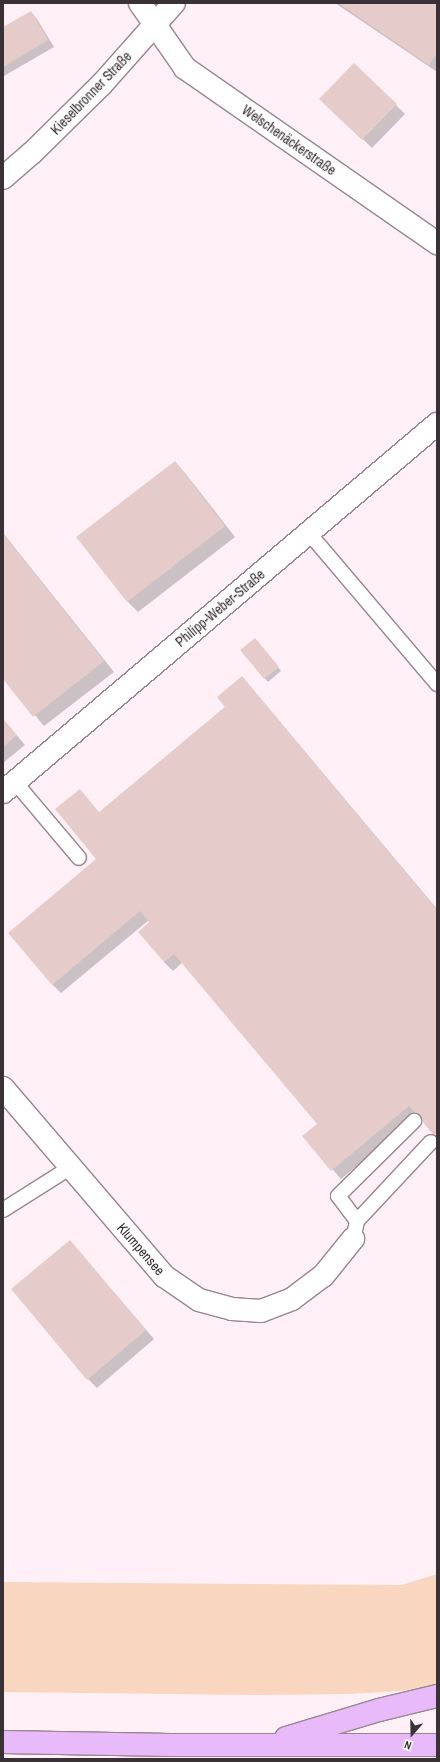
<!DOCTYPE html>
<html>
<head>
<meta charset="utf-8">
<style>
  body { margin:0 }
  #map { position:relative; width:440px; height:1762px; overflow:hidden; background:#fef0f6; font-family:"Archivo Narrow",sans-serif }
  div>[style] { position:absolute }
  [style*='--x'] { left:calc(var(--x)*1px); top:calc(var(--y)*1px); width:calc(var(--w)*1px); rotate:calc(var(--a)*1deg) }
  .green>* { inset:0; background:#f9d6bf }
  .shadow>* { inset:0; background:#0003 }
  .building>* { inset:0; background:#e5cccb }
  .roads { filter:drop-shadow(1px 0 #9a858f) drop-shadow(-1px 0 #9a858f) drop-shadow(0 1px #9a858f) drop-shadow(0 -1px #9a858f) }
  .service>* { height:14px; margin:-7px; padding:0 7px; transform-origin:7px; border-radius:7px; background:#fff }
  .minor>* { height:22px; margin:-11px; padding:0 11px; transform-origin:11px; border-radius:11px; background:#fff }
  .tertiary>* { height:22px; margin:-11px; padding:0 11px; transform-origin:11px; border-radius:11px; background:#fff }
  .motorway>* { height:22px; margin:-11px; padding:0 11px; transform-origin:11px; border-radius:11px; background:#e8bafa }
  span { translate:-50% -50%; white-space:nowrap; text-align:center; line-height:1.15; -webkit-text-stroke:3px #fff; paint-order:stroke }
  .street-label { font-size:14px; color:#393135 }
  .frame { position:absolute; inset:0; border:4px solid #393135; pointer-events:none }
  .north { position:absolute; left:392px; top:1714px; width:40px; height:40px; -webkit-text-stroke:3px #fff; paint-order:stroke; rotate:200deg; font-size:11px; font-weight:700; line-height:16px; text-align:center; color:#393135 }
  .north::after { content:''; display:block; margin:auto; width:14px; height:18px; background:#393135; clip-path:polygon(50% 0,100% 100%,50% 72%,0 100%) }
</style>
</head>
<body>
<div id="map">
  <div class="green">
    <i style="clip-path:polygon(437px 1574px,437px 1685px,434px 1686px,400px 1691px,351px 1694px,252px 1695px,3px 1692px,3px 1582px,402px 1585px)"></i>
  </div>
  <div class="shadow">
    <i style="clip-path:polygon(335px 3px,437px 3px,437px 72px)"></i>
    <i style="clip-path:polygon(31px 12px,37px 19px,54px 47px,4px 76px,3px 28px)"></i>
    <i style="clip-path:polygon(354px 64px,405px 114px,372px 148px,321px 98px)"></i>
    <i style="clip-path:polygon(175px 462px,185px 473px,235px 537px,138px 612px,127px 601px)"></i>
    <i style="clip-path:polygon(3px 533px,114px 672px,44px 726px,3px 677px)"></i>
    <i style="clip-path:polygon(258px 642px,281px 671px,268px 682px,242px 650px)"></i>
    <i style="clip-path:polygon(250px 686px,437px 909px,437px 1137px,418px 1115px,341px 1179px,304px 1136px,318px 1124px,183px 962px,173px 971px,164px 962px,149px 920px,61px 993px,52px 984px,98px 859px,99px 813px)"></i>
    <i style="clip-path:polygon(3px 719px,25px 745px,3px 763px)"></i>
    <i style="clip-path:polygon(70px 1241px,154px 1339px,97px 1388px,88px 1379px)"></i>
  </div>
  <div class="building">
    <i style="clip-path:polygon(338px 3px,437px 3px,437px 53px,429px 65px)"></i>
    <i style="clip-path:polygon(31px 11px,48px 40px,3px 67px,3px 27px)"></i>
    <i style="clip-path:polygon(354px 63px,397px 104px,362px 140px,319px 99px)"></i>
    <i style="clip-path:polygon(175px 461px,225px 526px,127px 602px,76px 537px)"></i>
    <i style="clip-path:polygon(3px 534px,104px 661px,33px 717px,3px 679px)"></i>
    <i style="clip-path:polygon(255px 638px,279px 667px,264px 679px,240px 650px)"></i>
    <i style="clip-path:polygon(242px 676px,437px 910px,437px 1139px,409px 1106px,331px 1171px,302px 1136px,317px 1124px,174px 954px,164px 962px,138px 932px,149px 922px,140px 911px,52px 985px,8px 933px,96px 859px,55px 809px,80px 789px,99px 812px,225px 707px,217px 697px)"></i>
    <i style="clip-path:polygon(3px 719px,17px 735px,3px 747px)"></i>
    <i style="clip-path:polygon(70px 1240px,146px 1330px,87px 1380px,11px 1289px)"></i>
  </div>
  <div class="roads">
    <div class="service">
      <i style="--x:309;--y:533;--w:198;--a:49.7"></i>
      <i style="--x:15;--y:782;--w:99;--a:49.9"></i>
      <i style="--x:3;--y:1210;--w:80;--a:-32.3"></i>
      <i style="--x:357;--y:1221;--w:108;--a:-46.9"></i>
      <i style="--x:353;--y:1239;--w:18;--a:-77"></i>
      <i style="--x:357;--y:1221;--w:31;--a:-127"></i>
      <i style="--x:338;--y:1196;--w:107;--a:-44.6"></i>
    </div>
    <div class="minor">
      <i style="--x:140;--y:3;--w:79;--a:55.3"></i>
      <i style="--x:185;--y:68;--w:307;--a:34.8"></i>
      <i style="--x:3;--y:792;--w:569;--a:-40.3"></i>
      <i style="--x:3;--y:1088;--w:248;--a:49.4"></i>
      <i style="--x:164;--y:1276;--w:42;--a:34.4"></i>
      <i style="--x:199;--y:1300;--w:34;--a:15"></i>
      <i style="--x:232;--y:1309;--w:29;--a:4"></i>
      <i style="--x:261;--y:1311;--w:33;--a:-21"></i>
      <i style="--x:292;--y:1299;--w:39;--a:-37"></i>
      <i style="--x:323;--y:1276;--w:48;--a:-51"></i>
    </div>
    <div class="tertiary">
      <i style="--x:3;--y:178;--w:38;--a:-41"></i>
      <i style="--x:32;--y:153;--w:98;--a:-44.6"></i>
      <i style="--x:102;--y:84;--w:108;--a:-48.4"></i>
    </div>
    <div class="motorway">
      <i style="--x:286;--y:1738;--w:97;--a:-16.8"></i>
      <i style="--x:379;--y:1710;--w:60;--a:-13.6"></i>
      <i style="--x:3;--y:1742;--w:168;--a:1"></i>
      <i style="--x:171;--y:1745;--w:266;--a:0"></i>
    </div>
  </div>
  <div class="street-label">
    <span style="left:91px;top:93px;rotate:-46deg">Kieselbronner Straße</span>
    <span style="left:289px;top:140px;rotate:35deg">Welschenäckerstraße</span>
    <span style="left:220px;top:608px;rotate:-40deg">Philipp-Weber-Straße</span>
    <span style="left:141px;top:1249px;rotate:49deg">Klumpensee</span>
  </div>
  <div class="frame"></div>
  <div class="north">N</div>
</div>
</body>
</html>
